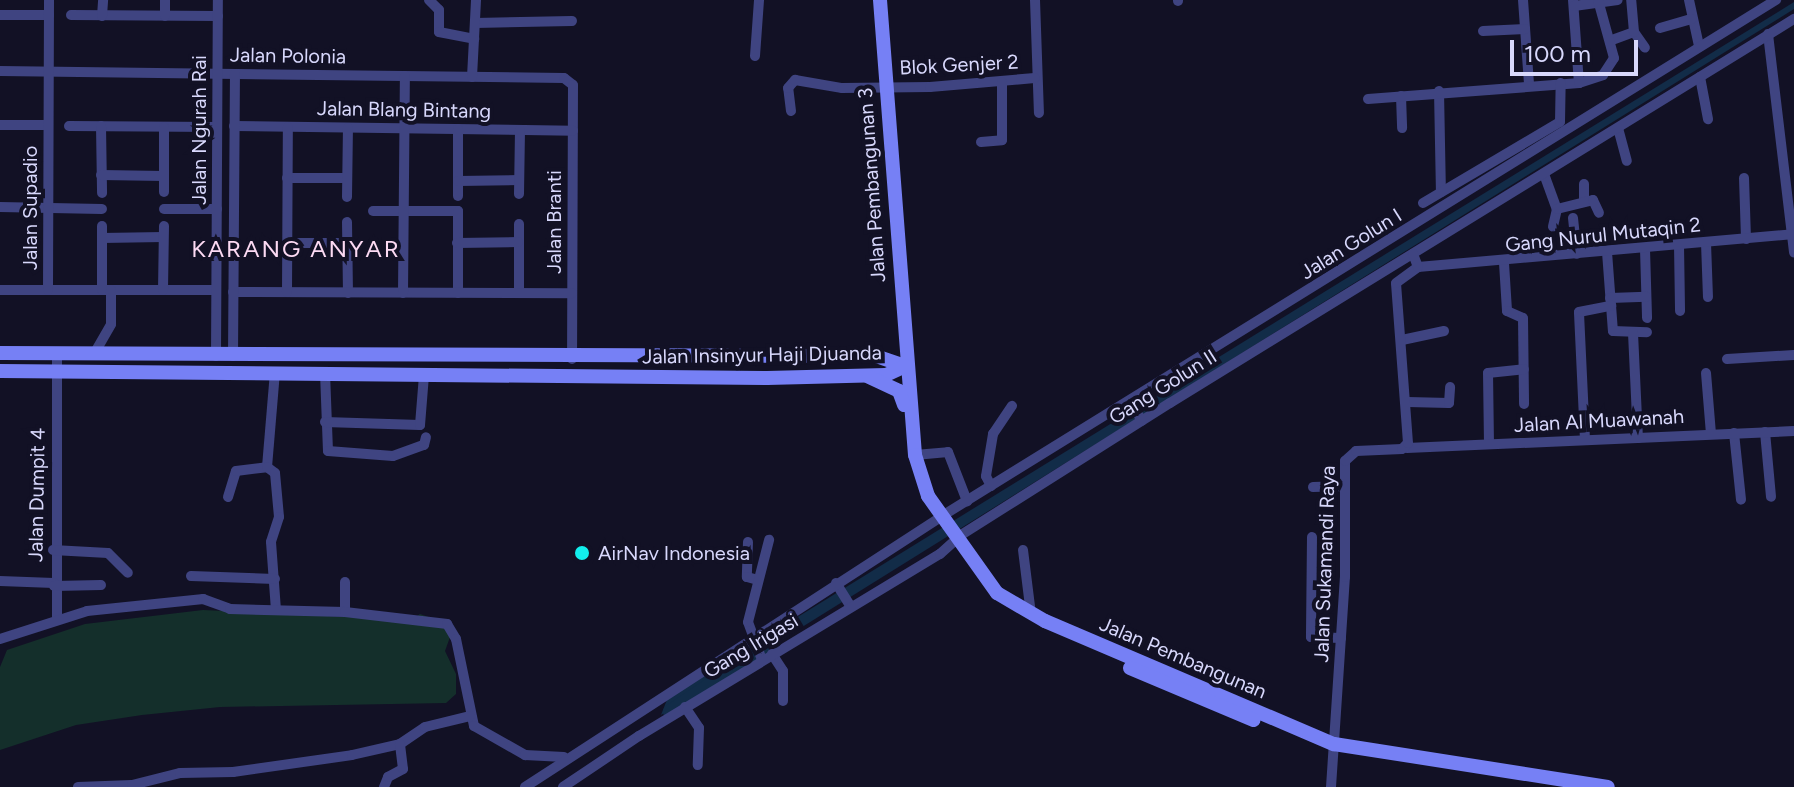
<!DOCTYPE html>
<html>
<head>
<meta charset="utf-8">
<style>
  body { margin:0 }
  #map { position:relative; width:1794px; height:787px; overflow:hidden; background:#121125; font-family:Figtree,sans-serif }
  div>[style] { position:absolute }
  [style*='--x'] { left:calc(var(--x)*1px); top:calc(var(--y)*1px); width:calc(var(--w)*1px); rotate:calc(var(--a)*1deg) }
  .green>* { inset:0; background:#142f2b }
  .water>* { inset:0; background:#122c48 }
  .river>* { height:16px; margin:-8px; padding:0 8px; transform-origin:8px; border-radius:8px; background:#122c48 }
  .street>* { height:10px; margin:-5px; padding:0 5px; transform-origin:5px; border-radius:5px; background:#3f4481 }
  .secondary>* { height:14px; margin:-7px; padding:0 7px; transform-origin:7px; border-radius:7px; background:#7680f5 }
  .dots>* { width:22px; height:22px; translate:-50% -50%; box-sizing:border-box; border:4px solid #121125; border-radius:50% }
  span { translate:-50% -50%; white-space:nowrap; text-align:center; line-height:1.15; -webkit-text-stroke:8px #121125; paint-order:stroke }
  .street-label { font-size:20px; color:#d8d8fc }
  .poi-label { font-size:20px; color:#d8d8fc }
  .left { translate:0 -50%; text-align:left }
  .quarter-label { font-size:24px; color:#fcdaf3; letter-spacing:2px }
  .scale { position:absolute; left:1510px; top:40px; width:128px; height:36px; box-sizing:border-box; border:4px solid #d8d8fc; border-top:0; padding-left:10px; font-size:24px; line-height:28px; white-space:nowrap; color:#d8d8fc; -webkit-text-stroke:6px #121125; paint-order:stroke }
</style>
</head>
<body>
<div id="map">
  <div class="green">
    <i style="clip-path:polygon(203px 610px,411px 620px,420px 614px,454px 626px,445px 651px,456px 674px,456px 694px,446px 703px,220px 707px,142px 715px,76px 725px,0 750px,0 667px,7px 650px,85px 624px)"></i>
  </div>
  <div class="water">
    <i style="clip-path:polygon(1794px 2px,1794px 9px,661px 715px,668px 697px)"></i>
  </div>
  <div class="river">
    <i style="--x:671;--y:712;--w:109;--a:-34.1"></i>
  </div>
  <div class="street">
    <i style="--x:429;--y:0;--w:14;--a:45"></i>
    <i style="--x:439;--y:10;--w:22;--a:90"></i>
    <i style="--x:439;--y:32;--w:36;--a:11"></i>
    <i style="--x:1035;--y:0;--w:113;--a:88"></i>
    <i style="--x:1178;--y:0;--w:1;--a:90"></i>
    <i style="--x:1523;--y:0;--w:84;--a:85.9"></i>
    <i style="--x:1573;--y:0;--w:83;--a:85.9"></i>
    <i style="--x:1689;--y:0;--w:47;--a:77.7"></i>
    <i style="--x:1574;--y:6;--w:44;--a:-7.8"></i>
    <i style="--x:0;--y:15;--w:49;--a:0"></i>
    <i style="--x:71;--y:15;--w:147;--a:0.4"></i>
    <i style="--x:102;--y:16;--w:16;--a:-86"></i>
    <i style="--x:165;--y:16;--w:16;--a:-90"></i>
    <i style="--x:475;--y:23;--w:97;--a:-1.2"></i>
    <i style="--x:1660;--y:28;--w:33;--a:-16"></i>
    <i style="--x:1483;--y:31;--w:42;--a:-2.7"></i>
    <i style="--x:1634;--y:32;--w:19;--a:55"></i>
    <i style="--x:1768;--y:34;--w:220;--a:83.2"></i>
    <i style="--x:1612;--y:40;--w:23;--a:-20"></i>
    <i style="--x:1634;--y:32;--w:32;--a:-95"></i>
    <i style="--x:755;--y:56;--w:56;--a:-85.9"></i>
    <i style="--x:0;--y:71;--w:564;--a:0.71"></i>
    <i style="--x:564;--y:78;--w:11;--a:38"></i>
    <i style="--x:573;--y:85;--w:274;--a:90.2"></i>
    <i style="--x:472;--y:77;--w:77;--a:-87"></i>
    <i style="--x:1700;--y:77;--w:43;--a:79.2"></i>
    <i style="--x:1439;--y:91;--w:101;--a:88.9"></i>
    <i style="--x:1401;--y:96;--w:32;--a:88"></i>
    <i style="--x:1368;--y:99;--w:212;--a:-4.3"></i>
    <i style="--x:1579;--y:83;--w:25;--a:-18"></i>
    <i style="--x:1603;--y:75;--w:20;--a:-57"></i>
    <i style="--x:1614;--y:58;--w:60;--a:-105.4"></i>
    <i style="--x:791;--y:111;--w:23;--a:-97"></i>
    <i style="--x:788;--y:88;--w:11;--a:-49"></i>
    <i style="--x:795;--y:80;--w:48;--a:9.7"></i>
    <i style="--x:842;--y:88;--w:88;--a:-0.7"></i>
    <i style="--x:930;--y:87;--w:105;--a:-4.9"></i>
    <i style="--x:0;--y:125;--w:48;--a:0"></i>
    <i style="--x:69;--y:126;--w:147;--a:0.4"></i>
    <i style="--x:101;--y:126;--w:67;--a:89.1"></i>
    <i style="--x:234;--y:126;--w:339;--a:0.8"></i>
    <i style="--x:1618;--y:128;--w:34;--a:75"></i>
    <i style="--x:458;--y:129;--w:67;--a:90"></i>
    <i style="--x:981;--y:142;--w:21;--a:-5"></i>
    <i style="--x:1002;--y:140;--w:58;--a:-90"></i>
    <i style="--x:1544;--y:174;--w:37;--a:70"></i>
    <i style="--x:1557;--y:209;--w:18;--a:103"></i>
    <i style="--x:101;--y:175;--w:63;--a:0.9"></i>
    <i style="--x:287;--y:178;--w:60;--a:0"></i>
    <i style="--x:1744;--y:178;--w:61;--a:88.1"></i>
    <i style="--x:458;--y:181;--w:61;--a:-0.9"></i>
    <i style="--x:1584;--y:184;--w:17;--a:90"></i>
    <i style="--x:164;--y:192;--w:65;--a:-90"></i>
    <i style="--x:519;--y:194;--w:64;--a:-89.1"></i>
    <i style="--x:347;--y:197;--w:69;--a:-89.2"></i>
    <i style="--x:1423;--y:203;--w:159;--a:-30.6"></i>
    <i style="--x:1560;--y:122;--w:39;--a:-89"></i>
    <i style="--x:0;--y:207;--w:102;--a:1.1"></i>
    <i style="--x:164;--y:209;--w:53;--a:0"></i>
    <i style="--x:1557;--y:209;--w:37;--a:-14"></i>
    <i style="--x:1593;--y:200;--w:14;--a:65"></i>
    <i style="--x:373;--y:211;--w:85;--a:0"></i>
    <i style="--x:458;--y:211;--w:82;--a:90"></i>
    <i style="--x:1573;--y:218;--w:36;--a:84"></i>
    <i style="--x:347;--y:222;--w:71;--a:89.2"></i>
    <i style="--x:519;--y:224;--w:69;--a:90"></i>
    <i style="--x:102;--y:238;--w:61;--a:-0.9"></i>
    <i style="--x:288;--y:243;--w:59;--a:0"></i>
    <i style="--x:457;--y:243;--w:61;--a:-0.9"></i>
    <i style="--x:1706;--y:243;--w:54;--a:87.9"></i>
    <i style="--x:1679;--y:245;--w:66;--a:89.1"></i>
    <i style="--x:1645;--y:249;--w:69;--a:88.3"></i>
    <i style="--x:1607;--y:252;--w:79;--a:85.7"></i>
    <i style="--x:1613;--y:331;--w:34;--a:2"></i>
    <i style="--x:1504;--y:263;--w:48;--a:86.4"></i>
    <i style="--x:1507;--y:311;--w:17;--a:24"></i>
    <i style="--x:1523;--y:318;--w:86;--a:89.3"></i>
    <i style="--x:1418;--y:267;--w:377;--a:-5"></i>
    <i style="--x:0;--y:290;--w:216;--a:0"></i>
    <i style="--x:48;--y:290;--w:290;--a:-89.8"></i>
    <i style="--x:102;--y:290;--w:64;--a:-90"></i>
    <i style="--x:163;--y:290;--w:64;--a:-89.1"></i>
    <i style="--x:233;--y:292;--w:339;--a:0.2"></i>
    <i style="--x:287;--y:292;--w:165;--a:-89.7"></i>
    <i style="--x:403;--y:293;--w:217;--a:-89.5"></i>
    <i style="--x:1610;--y:298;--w:36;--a:-2"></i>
    <i style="--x:1633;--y:333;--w:105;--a:87.3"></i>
    <i style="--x:1402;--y:340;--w:43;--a:-12.1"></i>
    <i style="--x:57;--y:354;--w:266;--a:90"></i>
    <i style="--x:94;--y:354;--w:34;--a:-60"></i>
    <i style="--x:111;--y:324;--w:34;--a:-90"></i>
    <i style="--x:216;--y:356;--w:356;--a:-89.7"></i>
    <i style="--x:233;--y:356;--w:282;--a:-89.6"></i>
    <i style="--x:1727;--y:359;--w:67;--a:-3.4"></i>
    <i style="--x:325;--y:373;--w:78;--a:87.8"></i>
    <i style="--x:328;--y:451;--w:65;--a:4.4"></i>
    <i style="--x:393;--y:456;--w:33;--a:-20"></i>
    <i style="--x:424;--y:445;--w:8;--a:-76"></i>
    <i style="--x:1706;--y:373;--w:61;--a:85.3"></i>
    <i style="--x:1130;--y:401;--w:23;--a:59"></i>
    <i style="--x:1408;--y:402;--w:41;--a:1.4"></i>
    <i style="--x:1449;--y:403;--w:16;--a:-86"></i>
    <i style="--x:325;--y:422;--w:95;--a:1.8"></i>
    <i style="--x:420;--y:425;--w:50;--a:-85.4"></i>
    <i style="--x:1765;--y:432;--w:65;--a:84.7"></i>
    <i style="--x:1734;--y:433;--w:67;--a:84"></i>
    <i style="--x:1585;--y:440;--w:128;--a:-92.7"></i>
    <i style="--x:1579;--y:312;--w:33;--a:-11"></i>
    <i style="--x:1489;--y:444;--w:71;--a:-90.8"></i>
    <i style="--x:1488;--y:373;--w:36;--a:-6"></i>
    <i style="--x:1407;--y:448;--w:387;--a:-2.5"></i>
    <i style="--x:915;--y:455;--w:33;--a:-5"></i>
    <i style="--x:948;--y:452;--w:53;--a:68.8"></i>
    <i style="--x:267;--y:467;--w:95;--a:-85.2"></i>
    <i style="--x:991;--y:486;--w:11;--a:-117"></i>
    <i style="--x:986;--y:476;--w:43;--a:-80.5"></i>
    <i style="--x:993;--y:434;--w:34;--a:-56"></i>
    <i style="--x:1313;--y:487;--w:32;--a:-2"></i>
    <i style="--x:228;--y:497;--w:27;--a:-73"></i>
    <i style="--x:236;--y:471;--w:31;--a:-7"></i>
    <i style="--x:267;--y:467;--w:10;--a:37"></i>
    <i style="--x:275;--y:473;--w:44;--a:84.8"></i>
    <i style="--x:279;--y:517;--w:26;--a:108"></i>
    <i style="--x:271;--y:542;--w:68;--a:85.8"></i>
    <i style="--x:942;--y:516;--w:981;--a:-31.75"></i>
    <i style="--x:1312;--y:537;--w:100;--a:90.6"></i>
    <i style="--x:1311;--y:637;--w:30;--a:2"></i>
    <i style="--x:748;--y:542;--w:35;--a:92"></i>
    <i style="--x:747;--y:577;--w:11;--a:15"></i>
    <i style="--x:53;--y:550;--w:55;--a:3.1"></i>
    <i style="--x:108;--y:553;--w:28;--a:45"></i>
    <i style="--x:1023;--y:550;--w:64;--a:82.9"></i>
    <i style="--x:191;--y:576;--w:84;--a:2"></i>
    <i style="--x:0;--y:581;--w:54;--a:2.1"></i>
    <i style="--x:836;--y:583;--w:28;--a:58"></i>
    <i style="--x:54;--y:586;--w:47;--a:-1.2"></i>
    <i style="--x:345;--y:612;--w:30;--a:-90"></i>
    <i style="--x:0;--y:639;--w:91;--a:-17.8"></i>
    <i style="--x:87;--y:611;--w:117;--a:-5.9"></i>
    <i style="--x:203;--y:599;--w:29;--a:20"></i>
    <i style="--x:230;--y:609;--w:115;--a:1.5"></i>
    <i style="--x:345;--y:612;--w:103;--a:6.7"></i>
    <i style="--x:447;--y:624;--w:17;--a:59"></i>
    <i style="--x:456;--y:639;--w:89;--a:78.3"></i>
    <i style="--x:474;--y:726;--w:59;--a:29.6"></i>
    <i style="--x:525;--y:755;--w:39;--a:3"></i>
    <i style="--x:772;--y:654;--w:20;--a:57"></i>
    <i style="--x:783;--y:671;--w:30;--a:90"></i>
    <i style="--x:762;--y:660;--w:40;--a:-110.2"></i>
    <i style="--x:748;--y:622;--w:85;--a:-75.6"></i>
    <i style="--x:685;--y:707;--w:25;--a:56"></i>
    <i style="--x:699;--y:728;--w:37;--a:92"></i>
    <i style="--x:78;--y:787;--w:54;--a:-2.1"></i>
    <i style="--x:132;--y:785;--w:49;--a:-14"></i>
    <i style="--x:180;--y:773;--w:53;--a:-1.1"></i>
    <i style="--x:233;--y:772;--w:120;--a:-8.1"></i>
    <i style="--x:352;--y:755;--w:49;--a:-12.9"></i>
    <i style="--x:400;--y:744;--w:30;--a:-34"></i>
    <i style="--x:425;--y:727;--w:46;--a:-13.7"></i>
    <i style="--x:384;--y:787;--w:11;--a:-68"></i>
    <i style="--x:388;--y:777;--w:17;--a:-28"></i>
    <i style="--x:403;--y:769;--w:25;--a:-97"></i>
    <i style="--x:525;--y:787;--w:491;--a:-33"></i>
    <i style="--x:563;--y:787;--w:92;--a:-33.9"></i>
    <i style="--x:639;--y:736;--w:352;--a:-31.2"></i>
    <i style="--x:940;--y:554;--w:28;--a:-42"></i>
    <i style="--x:961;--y:535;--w:247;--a:-32.3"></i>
    <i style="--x:1170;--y:403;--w:733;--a:-31.61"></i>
    <i style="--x:1331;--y:787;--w:210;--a:-86.2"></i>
    <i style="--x:1345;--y:577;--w:116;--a:-90"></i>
    <i style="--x:1345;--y:461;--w:15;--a:-42"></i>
    <i style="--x:1356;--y:451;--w:46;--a:-2.5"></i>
    <i style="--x:1402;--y:449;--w:8;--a:-45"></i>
    <i style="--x:1408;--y:443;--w:160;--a:-94.3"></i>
    <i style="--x:1396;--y:283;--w:27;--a:-36"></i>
    <i style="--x:1418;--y:267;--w:14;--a:-111"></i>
  </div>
  <div class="secondary">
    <i style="--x:880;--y:0;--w:456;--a:85.6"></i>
    <i style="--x:915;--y:455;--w:43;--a:72.4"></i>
    <i style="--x:928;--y:496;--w:119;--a:54.6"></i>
    <i style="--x:997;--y:593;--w:56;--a:30.3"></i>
    <i style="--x:1045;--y:621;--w:314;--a:23.1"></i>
    <i style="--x:1334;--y:744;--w:277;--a:8.9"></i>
    <i style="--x:0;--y:353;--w:876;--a:0.2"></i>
    <i style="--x:876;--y:356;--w:31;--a:19"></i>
    <i style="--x:0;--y:371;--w:767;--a:0.52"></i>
    <i style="--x:767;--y:378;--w:119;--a:-1.4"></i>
    <i style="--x:886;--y:375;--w:21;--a:-25"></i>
    <i style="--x:869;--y:377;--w:33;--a:25"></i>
    <i style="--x:899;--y:391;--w:15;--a:70"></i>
    <i style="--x:1130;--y:668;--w:134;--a:22.8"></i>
  </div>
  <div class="dots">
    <i style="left:582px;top:553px;background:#12eeed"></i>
  </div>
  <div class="street-label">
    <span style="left:288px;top:56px;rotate:1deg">Jalan Polonia</span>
    <span style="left:959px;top:65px;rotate:-3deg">Blok Genjer 2</span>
    <span style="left:404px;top:110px;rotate:1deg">Jalan Blang Bintang</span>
    <span style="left:199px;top:130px;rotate:-90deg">Jalan Ngurah Rai</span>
    <span style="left:872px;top:185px;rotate:-94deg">Jalan Pembangunan 3</span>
    <span style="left:30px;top:208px;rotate:-90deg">Jalan Supadio</span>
    <span style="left:554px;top:222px;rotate:-90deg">Jalan Branti</span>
    <span style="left:1603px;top:235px;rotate:-6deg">Gang Nurul Mutaqin 2</span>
    <span style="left:1351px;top:244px;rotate:-32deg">Jalan Golun I</span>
    <span style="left:762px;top:355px;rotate:-1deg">Jalan Insinyur Haji Djuanda</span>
    <span style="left:1163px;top:387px;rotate:-32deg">Gang Golun II</span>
    <span style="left:1599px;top:421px;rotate:-3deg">Jalan Al Muawanah</span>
    <span style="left:37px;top:495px;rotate:-89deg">Jalan Dumpit 4</span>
    <span style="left:1325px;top:564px;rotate:-88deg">Jalan Sukamandi Raya</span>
    <span style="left:751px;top:646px;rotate:-31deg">Gang Irigasi</span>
    <span style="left:1183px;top:658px;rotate:23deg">Jalan Pembangunan</span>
  </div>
  <div class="poi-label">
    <span class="left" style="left:598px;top:553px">AirNav Indonesia</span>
  </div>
  <div class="quarter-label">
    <span style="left:296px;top:249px">KARANG ANYAR</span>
  </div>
  <div class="scale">100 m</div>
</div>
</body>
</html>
